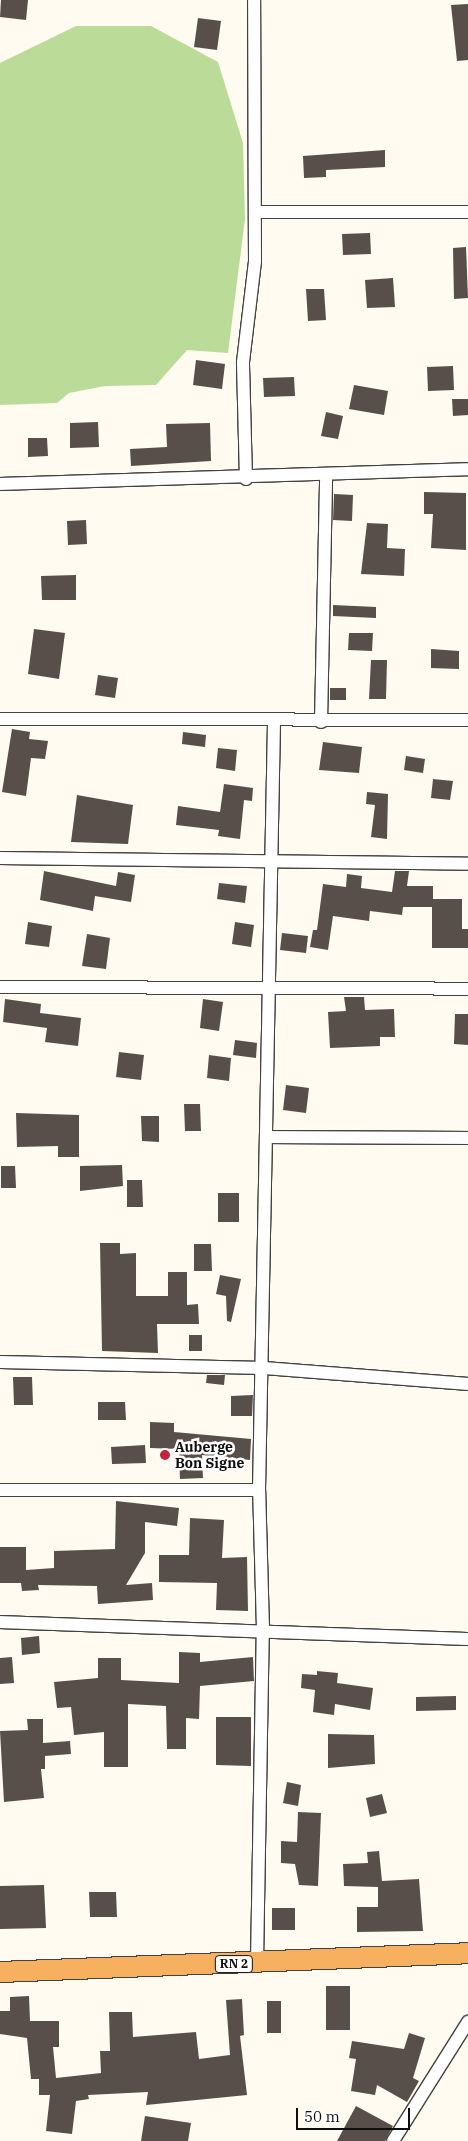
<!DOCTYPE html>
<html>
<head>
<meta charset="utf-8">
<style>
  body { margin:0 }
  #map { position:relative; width:468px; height:2141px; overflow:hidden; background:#fffbf1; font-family:"IBM Plex Serif",serif }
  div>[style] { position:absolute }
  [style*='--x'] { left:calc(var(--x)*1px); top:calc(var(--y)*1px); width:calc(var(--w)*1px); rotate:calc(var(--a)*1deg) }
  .forest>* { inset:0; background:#bbdb99 }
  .building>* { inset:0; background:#584f4b }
  .roads { filter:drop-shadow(1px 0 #424242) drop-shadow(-1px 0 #424242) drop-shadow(0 1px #424242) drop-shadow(0 -1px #424242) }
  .minor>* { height:12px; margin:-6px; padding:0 6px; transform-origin:6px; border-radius:6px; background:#fff }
  .trunk>* { height:20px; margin:-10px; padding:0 10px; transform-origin:10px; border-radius:10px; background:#f6b060 }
  .dots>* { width:14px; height:14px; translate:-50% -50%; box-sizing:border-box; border:2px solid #fff; border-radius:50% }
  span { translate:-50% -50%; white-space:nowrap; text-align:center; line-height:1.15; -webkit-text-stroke:5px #fff; paint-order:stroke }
  .shield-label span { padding:1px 4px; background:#fff; border:1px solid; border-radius:4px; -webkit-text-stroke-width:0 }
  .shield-label { font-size:12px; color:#0f0f0f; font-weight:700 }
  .poi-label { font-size:14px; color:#0f0f0f; font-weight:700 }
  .left { translate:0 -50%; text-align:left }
  .scale { position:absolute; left:296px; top:2108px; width:114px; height:22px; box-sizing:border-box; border:2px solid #0f0f0f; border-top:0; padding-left:6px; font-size:15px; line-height:18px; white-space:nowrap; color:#0f0f0f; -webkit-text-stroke:4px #fff; paint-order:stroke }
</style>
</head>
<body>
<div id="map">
  <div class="forest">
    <i style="clip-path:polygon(76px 26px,151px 26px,218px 62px,243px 143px,245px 219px,228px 353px,187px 350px,156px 385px,105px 386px,69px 393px,57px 403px,0 405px,0 63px)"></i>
  </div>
  <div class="building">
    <i style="clip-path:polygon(1px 0,28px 0,26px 20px,0 17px)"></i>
    <i style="clip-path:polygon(468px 4px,468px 60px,457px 61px,451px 5px)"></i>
    <i style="clip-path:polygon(198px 18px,221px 21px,217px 50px,194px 47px)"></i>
    <i style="clip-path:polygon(385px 150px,385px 167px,326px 170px,326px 177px,304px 178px,303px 156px)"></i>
    <i style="clip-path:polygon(370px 233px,371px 254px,343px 255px,342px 234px)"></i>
    <i style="clip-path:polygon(466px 247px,468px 298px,454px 299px,453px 248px)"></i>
    <i style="clip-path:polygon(393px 278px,395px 307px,367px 308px,365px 280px)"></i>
    <i style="clip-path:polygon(306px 289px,324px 289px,326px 320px,308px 321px)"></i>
    <i style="clip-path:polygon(196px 360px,225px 364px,222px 389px,193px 385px)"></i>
    <i style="clip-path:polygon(453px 366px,454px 390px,428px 391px,427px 367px)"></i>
    <i style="clip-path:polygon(294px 377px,295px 396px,264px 397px,263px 378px)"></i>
    <i style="clip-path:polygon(354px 385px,388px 391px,384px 415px,349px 409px)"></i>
    <i style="clip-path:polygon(452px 399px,468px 399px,468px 415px,453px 416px)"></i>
    <i style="clip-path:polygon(326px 412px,343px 416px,338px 439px,321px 436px)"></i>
    <i style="clip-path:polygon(98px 422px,99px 447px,70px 448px,70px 423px)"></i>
    <i style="clip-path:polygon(210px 423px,211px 461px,131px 466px,130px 449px,167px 447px,166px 424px)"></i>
    <i style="clip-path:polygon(28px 438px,47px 438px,48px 456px,28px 457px)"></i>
    <i style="clip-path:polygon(424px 492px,466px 493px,466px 550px,431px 548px,433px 514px,424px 514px)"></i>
    <i style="clip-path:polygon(334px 494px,353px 495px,352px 521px,333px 520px)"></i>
    <i style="clip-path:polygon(86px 520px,87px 544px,68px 545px,67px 521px)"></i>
    <i style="clip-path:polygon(367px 523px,388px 524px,387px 548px,405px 549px,404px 576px,361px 574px)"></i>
    <i style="clip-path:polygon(76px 575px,76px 600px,42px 600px,41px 576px)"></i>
    <i style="clip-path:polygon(333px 605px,376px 607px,376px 618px,333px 616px)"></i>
    <i style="clip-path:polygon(34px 629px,65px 633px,59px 679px,28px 674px)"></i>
    <i style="clip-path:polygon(349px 633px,373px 633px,372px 651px,348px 650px)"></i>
    <i style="clip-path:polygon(431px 649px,459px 651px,459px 669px,431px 668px)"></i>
    <i style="clip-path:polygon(371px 660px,387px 660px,386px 699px,369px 699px)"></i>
    <i style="clip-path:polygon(98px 675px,118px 678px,115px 698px,95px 695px)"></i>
    <i style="clip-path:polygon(330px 688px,346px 688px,346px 700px,330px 700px)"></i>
    <i style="clip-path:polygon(12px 729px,30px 732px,29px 739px,48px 741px,45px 759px,31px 758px,26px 796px,2px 792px)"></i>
    <i style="clip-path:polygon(183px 732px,206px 735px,205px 747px,182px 744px)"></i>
    <i style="clip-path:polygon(323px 742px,362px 747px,359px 773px,319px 770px)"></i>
    <i style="clip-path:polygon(218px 748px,237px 750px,235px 771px,216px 768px)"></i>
    <i style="clip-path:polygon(406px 756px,425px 759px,423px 773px,404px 770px)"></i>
    <i style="clip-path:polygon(433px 779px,453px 781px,450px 800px,431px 798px)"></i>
    <i style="clip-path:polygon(224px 784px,253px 788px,252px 801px,244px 800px,240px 839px,218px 836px,219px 830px,176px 825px,178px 806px,220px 812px)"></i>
    <i style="clip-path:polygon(367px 792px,388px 794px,387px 839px,371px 837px,375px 805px,366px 804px)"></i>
    <i style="clip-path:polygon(77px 795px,133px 805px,128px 844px,71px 842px)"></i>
    <i style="clip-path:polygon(44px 871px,116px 886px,118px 872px,135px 875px,131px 902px,95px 896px,93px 911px,40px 900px)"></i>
    <i style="clip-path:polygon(395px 871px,409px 871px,407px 886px,433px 886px,433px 899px,462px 899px,462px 929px,468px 929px,468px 948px,432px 948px,432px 907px,403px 907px,402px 915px,370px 911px,369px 921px,333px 916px,328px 950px,310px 947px,313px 930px,317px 930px,323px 884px,346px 887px,347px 874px,362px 876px,361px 888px,392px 892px)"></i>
    <i style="clip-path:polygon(219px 883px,247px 886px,245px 903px,217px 899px)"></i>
    <i style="clip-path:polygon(28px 922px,52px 926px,49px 947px,25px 944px)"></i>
    <i style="clip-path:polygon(235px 922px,254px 925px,251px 947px,232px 944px)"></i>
    <i style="clip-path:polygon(282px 933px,308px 936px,306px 953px,280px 950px)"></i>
    <i style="clip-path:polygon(87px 934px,110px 938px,106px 969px,82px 966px)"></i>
    <i style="clip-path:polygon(344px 997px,364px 997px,365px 1010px,394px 1009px,395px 1037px,380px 1037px,380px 1046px,330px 1048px,328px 1012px,346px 1011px)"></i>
    <i style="clip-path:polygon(5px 999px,41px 1004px,40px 1013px,81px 1018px,78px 1046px,45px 1042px,47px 1028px,3px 1022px)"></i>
    <i style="clip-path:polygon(203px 999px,223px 1002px,219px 1031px,200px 1028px)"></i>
    <i style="clip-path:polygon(455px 1014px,468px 1014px,468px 1045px,454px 1044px)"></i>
    <i style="clip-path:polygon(235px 1040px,257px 1043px,256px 1058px,233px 1055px)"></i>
    <i style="clip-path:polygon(119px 1052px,144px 1055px,141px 1080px,116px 1077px)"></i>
    <i style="clip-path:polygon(209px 1055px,231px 1058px,229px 1081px,207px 1078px)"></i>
    <i style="clip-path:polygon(286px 1085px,309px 1088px,306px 1113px,283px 1110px)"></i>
    <i style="clip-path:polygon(184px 1104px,200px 1104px,201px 1131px,185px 1131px)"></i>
    <i style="clip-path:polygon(16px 1113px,79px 1115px,79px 1157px,58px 1157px,58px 1146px,17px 1147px)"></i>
    <i style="clip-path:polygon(141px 1116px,159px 1116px,159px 1142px,142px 1141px)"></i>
    <i style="clip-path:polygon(122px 1165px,123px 1186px,80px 1191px,80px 1166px)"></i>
    <i style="clip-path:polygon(1px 1166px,15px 1166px,16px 1188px,1px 1188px)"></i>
    <i style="clip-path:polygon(127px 1180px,142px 1180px,143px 1207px,127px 1207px)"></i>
    <i style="clip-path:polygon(218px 1193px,239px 1193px,239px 1222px,218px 1222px)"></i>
    <i style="clip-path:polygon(100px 1243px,120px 1243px,120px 1254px,136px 1253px,136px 1296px,168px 1296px,168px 1272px,187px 1272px,187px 1305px,198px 1304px,199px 1324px,157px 1324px,158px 1353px,102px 1351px)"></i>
    <i style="clip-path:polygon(194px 1244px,211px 1244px,212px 1271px,194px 1271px)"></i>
    <i style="clip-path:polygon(220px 1275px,241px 1279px,231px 1322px,227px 1321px,226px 1296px,216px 1294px)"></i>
    <i style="clip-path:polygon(189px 1335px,202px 1335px,202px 1351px,189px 1351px)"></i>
    <i style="clip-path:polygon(207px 1375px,225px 1375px,224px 1385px,206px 1383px)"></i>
    <i style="clip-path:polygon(13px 1377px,32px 1377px,33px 1405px,14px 1405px)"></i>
    <i style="clip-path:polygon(253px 1395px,252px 1416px,231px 1416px,231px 1396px)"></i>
    <i style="clip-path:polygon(98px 1402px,125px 1402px,126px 1420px,98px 1420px)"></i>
    <i style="clip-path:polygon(150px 1422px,174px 1423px,174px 1432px,251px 1439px,250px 1460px,202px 1455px,203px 1478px,180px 1479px,179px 1449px,150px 1448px)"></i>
    <i style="clip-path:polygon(145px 1445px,146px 1463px,112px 1464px,111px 1447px)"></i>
    <i style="clip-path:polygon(116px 1501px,179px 1508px,177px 1526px,145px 1522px,145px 1553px,126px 1585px,152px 1583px,153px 1600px,98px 1604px,97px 1586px,38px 1585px,39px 1590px,22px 1591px,21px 1583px,0 1583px,0 1547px,26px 1547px,26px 1570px,54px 1568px,54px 1551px,115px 1549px)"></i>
    <i style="clip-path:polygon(190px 1518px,224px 1520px,222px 1558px,247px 1557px,248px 1611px,216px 1610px,217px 1583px,159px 1582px,159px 1555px,189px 1555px)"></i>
    <i style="clip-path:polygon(39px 1636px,40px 1653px,22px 1655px,21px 1638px)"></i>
    <i style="clip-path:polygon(179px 1652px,200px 1653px,200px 1662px,253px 1657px,254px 1681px,200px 1686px,199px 1719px,186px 1718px,186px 1749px,167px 1749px,166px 1706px,128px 1704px,128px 1767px,104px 1767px,104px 1732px,74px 1735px,71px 1707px,57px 1708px,54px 1682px,98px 1678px,98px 1658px,121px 1658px,121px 1680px,179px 1683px)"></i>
    <i style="clip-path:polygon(12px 1657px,14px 1683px,0 1684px,0 1658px)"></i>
    <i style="clip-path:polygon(317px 1671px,338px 1673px,337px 1683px,373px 1688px,370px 1710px,335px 1704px,334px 1715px,313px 1712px,315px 1690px,301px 1688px,302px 1674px,317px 1675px)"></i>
    <i style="clip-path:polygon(456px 1696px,456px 1710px,416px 1711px,416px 1697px)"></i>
    <i style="clip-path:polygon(216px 1717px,251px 1717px,251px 1766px,216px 1765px)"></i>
    <i style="clip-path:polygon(27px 1719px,43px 1719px,43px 1743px,70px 1741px,71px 1754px,45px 1756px,45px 1769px,41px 1769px,44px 1798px,4px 1802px,0 1731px,28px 1730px)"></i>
    <i style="clip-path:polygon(328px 1734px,374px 1735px,375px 1764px,328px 1768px)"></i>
    <i style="clip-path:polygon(287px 1782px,301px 1785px,298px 1806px,283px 1803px)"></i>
    <i style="clip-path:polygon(382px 1794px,387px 1813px,370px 1817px,366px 1798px)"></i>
    <i style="clip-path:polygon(298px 1812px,321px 1813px,318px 1886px,299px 1885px,295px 1864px,281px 1863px,281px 1841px,297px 1842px)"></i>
    <i style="clip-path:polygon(379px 1851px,382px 1881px,419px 1879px,423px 1931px,357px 1932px,357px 1907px,378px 1907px,378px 1887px,344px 1886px,343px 1864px,368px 1863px,367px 1852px)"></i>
    <i style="clip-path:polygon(44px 1885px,46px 1928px,0 1929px,0 1886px)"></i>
    <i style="clip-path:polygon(89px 1892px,116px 1892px,117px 1917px,90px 1917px)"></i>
    <i style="clip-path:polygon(272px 1908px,295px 1908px,295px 1930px,272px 1930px)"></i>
    <i style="clip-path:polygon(326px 1986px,350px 1986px,350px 2030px,326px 2030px)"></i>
    <i style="clip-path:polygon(29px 1996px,30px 2021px,59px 2021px,59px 2047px,53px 2047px,56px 2078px,101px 2073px,100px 2051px,110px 2051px,109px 2012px,132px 2012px,133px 2037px,196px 2032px,199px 2059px,230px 2055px,226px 2000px,242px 1999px,244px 2035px,240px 2036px,247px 2095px,146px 2105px,148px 2092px,88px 2095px,89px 2099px,76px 2101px,72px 2134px,46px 2131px,50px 2095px,39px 2095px,39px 2079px,31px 2079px,27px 2038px,0 2034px,0 2011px,10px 2011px,10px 1997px)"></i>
    <i style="clip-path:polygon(267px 2001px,281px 2001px,281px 2033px,267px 2033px)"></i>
    <i style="clip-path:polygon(409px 2033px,425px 2038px,413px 2078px,419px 2081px,407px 2102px,377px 2085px,375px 2095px,351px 2091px,356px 2059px,349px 2058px,352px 2041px,404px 2049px)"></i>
    <i style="clip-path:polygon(356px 2106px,393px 2126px,385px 2141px,337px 2141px)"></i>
    <i style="clip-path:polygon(145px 2116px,191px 2123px,188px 2141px,141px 2141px)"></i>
  </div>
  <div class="roads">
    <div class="minor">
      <i style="--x:255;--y:212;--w:213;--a:0"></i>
      <i style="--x:246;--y:479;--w:117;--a:-91.5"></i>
      <i style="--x:243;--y:362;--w:102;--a:-83.2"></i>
      <i style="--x:255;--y:261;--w:261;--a:-90.2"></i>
      <i style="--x:0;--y:484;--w:468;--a:-1.8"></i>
      <i style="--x:0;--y:719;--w:468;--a:0.1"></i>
      <i style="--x:321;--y:722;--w:246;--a:-88.8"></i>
      <i style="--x:0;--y:858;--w:468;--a:0.7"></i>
      <i style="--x:0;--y:987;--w:468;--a:0.2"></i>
      <i style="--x:266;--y:1137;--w:202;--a:0.3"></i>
      <i style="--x:0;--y:1362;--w:264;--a:1.3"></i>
      <i style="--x:264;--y:1368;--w:205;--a:4.5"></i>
      <i style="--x:0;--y:1490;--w:259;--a:0"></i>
      <i style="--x:0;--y:1622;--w:468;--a:2.1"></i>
      <i style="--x:257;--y:1963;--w:334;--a:-89"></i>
      <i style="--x:263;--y:1629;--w:139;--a:-91.6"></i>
      <i style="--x:259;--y:1490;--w:769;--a:-88.88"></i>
      <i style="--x:393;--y:2141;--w:141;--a:-57.8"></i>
    </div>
    <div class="trunk">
      <i style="--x:0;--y:1972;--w:468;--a:-2.3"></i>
    </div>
  </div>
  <div class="dots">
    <i style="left:165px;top:1455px;background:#c02638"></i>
  </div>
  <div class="shield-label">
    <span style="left:234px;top:1964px">RN 2</span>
  </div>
  <div class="poi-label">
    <span class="left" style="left:175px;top:1455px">Auberge<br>Bon Signe</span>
  </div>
  <div class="scale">50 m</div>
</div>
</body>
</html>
